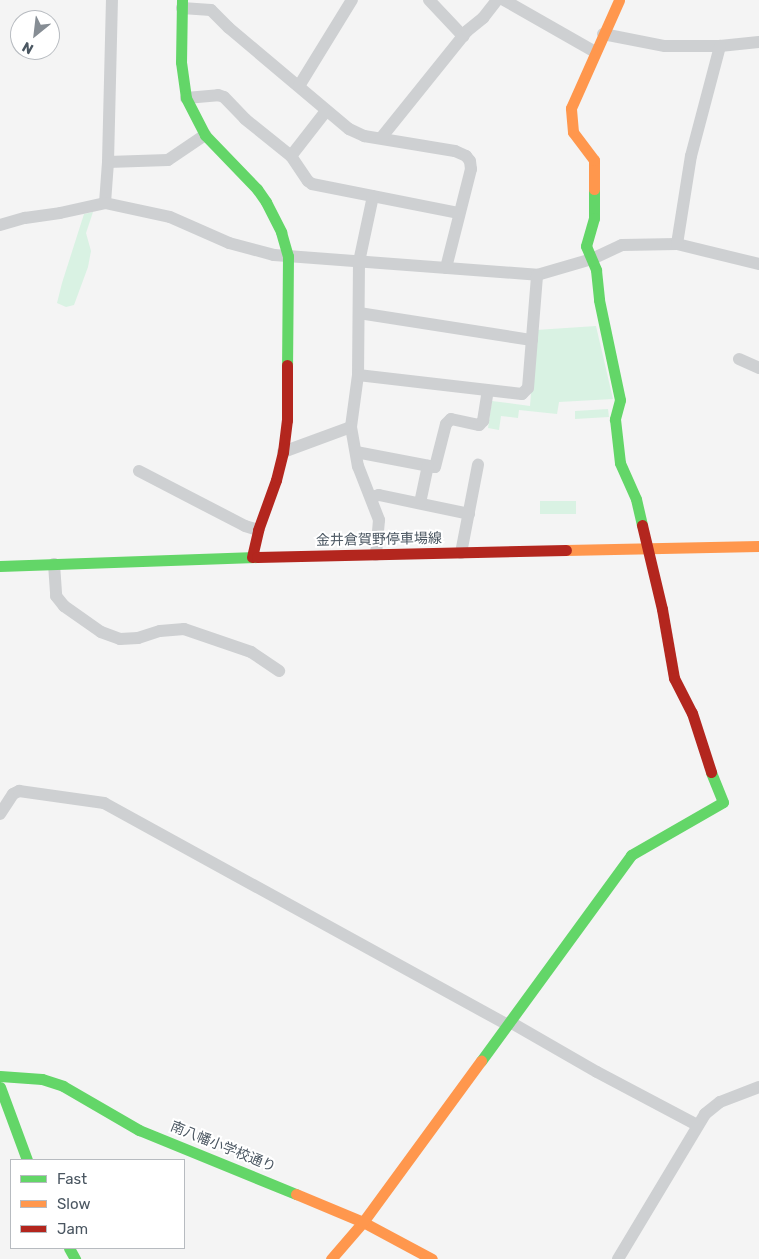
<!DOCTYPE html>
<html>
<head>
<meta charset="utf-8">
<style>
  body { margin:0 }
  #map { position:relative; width:759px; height:1259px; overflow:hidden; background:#f4f4f4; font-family:Rubik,"Noto Sans JP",sans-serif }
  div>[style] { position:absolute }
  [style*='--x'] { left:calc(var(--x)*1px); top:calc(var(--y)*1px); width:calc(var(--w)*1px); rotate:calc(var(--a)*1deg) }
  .green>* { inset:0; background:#d9f2e3 }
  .street>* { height:12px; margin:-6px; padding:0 6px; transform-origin:6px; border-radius:6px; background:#ced0d2 }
  .fast>* { height:11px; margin:-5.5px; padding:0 5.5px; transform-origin:5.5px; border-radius:5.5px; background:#63d668 }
  .slow>* { height:11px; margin:-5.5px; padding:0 5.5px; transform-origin:5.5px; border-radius:5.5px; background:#ff974d }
  .jam>* { height:11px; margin:-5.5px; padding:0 5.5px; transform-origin:5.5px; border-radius:5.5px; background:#b3261e }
  span { translate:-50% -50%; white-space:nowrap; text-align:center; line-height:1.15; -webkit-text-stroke:4px #fff; paint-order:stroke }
  .street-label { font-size:14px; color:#4a5661 }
  .legend { position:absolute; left:10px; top:1159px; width:175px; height:90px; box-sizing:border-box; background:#fff; border:1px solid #b7bbc0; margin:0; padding:6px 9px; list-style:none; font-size:15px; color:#4a5661 }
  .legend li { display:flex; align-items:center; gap:10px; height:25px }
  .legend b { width:25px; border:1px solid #b7bbc0 }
  .north { position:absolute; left:10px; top:10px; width:50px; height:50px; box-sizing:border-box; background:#fff; border:1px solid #b7bbc0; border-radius:50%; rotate:209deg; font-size:14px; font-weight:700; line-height:20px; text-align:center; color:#4a5661 }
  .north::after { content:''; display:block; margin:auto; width:18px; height:22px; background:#868d94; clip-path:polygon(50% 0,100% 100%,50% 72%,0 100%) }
</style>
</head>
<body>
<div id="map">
  <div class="green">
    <i style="clip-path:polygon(93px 212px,86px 233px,91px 251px,88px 267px,74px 305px,66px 307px,57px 303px,62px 283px,84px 214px)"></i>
    <i style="clip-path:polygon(596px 326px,613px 399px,559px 402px,557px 414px,519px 410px,518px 418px,501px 416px,499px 430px,488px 428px,492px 401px,530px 406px,536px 330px)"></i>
    <i style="clip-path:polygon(608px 409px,609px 417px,575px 419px,575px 411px)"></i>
    <i style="clip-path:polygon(540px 501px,576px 501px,576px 514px,540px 514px)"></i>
  </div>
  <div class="street">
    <i style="--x:429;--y:0;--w:50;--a:46.6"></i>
    <i style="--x:504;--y:0;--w:105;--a:29.7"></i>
    <i style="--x:182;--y:8;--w:29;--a:4"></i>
    <i style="--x:211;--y:10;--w:25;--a:45"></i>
    <i style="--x:229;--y:28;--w:157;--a:40.1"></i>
    <i style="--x:349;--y:129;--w:17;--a:25"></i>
    <i style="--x:364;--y:136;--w:92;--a:9.4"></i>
    <i style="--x:455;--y:151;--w:12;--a:24"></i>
    <i style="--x:466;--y:156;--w:6;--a:51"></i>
    <i style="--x:470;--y:161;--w:8;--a:83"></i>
    <i style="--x:471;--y:169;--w:102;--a:104.2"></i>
    <i style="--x:603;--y:34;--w:63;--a:11"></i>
    <i style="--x:665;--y:46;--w:55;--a:0"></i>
    <i style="--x:720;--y:46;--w:39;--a:-6"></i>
    <i style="--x:299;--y:86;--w:101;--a:-58.4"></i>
    <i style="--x:186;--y:98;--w:32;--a:-5"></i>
    <i style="--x:218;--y:95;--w:6;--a:18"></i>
    <i style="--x:224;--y:97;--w:30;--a:46"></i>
    <i style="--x:245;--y:119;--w:59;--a:38.8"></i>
    <i style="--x:291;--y:156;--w:30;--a:56"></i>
    <i style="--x:308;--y:181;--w:5;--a:37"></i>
    <i style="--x:312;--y:184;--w:150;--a:11.2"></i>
    <i style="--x:381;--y:138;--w:137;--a:-51.2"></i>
    <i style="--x:467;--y:31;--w:21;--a:-39"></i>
    <i style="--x:483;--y:18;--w:23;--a:-52"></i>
    <i style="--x:291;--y:156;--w:57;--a:-52.1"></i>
    <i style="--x:108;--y:162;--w:60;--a:-1.9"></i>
    <i style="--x:168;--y:160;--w:45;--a:-34"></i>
    <i style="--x:373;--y:196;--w:67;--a:102"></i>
    <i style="--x:359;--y:262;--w:113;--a:90.5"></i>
    <i style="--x:358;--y:375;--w:52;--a:97.7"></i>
    <i style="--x:351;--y:427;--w:40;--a:80"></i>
    <i style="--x:358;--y:466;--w:58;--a:68.7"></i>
    <i style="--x:379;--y:520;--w:35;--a:95"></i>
    <i style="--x:105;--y:203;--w:41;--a:-85.8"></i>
    <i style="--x:108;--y:162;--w:162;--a:-88.6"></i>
    <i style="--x:0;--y:225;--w:26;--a:-16"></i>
    <i style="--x:25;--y:218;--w:35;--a:-8"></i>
    <i style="--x:60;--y:213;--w:46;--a:-12.5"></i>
    <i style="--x:105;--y:203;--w:66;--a:12.2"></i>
    <i style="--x:170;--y:217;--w:64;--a:23.8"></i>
    <i style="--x:229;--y:243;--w:47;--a:14.9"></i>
    <i style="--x:274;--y:255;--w:264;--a:4.3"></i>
    <i style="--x:537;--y:275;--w:57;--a:-16.2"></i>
    <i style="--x:592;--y:259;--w:33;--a:-25"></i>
    <i style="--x:622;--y:245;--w:55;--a:-1"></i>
    <i style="--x:677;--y:244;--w:84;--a:13.7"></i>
    <i style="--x:677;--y:244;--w:89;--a:-81"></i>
    <i style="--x:691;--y:156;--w:114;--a:-75.2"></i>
    <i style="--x:359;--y:313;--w:175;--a:8.9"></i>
    <i style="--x:739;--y:359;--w:22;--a:24"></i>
    <i style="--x:358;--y:375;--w:165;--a:6.6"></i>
    <i style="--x:522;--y:394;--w:8;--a:-45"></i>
    <i style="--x:528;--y:388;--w:113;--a:-85.4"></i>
    <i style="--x:283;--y:452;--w:72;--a:-20.2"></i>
    <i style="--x:356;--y:452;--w:80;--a:10.8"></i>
    <i style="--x:435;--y:467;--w:44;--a:-75.7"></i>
    <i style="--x:446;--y:424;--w:7;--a:-45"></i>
    <i style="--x:451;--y:419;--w:29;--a:12"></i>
    <i style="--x:479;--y:425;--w:6;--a:-45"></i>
    <i style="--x:483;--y:421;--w:31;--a:-81"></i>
    <i style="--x:139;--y:471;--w:119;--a:27.4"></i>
    <i style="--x:245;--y:526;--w:14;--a:17"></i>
    <i style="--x:372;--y:497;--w:7;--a:-16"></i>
    <i style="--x:379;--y:495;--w:92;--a:11.9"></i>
    <i style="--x:420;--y:503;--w:38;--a:-78"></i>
    <i style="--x:461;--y:553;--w:90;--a:-79.1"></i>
    <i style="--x:54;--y:564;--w:32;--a:86"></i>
    <i style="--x:56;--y:596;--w:13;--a:51"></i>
    <i style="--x:64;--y:606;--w:45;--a:35.1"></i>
    <i style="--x:101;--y:632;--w:20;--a:20"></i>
    <i style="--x:120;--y:639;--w:18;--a:-3"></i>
    <i style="--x:138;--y:638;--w:23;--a:-18"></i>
    <i style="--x:160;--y:631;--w:24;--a:-5"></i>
    <i style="--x:184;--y:629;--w:71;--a:18.9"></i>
    <i style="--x:251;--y:652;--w:34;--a:34"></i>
    <i style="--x:0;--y:814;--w:24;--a:-57"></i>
    <i style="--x:13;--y:794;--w:7;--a:-27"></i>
    <i style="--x:19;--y:791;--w:86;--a:8"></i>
    <i style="--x:104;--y:803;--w:460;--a:28.8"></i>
    <i style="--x:510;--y:1022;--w:100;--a:29.9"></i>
    <i style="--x:597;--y:1072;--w:113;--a:27.9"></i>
    <i style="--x:618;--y:1259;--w:169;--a:-59"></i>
    <i style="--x:705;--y:1114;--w:19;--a:-39"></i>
    <i style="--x:720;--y:1102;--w:42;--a:-21"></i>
  </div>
  <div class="fast">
    <i style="--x:182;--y:0;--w:62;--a:90.9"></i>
    <i style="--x:181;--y:62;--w:36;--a:82"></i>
    <i style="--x:186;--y:98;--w:42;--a:62.8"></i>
    <i style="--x:205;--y:135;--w:75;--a:46.1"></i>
    <i style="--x:257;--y:189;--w:16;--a:55"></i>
    <i style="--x:266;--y:202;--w:34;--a:63"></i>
    <i style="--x:281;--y:232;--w:25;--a:74"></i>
    <i style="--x:288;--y:256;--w:109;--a:90.5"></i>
    <i style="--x:594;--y:189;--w:29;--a:90"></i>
    <i style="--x:594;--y:218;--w:29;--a:106"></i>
    <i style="--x:586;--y:246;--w:26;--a:67"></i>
    <i style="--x:596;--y:270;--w:30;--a:84"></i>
    <i style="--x:599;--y:300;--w:102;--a:78.1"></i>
    <i style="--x:620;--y:400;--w:20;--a:105"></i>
    <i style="--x:615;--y:419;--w:44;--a:83.5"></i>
    <i style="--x:620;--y:463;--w:39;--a:66"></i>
    <i style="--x:636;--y:499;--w:27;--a:77"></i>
    <i style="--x:0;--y:566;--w:257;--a:-2"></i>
    <i style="--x:481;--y:1061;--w:255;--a:-53.9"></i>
    <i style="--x:631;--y:855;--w:106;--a:-29.9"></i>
    <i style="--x:723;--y:802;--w:32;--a:-112"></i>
    <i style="--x:0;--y:1076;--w:42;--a:4.1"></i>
    <i style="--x:42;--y:1079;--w:22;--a:18"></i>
    <i style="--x:63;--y:1086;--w:88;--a:30.1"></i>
    <i style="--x:139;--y:1130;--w:170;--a:22.2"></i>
    <i style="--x:0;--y:1087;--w:78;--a:69.7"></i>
    <i style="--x:69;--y:1248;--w:13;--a:61"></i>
  </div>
  <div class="slow">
    <i style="--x:594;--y:189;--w:29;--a:-90"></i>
    <i style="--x:594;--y:160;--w:35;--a:-127"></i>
    <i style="--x:573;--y:132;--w:24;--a:-95"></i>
    <i style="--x:571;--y:108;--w:118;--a:-66"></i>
    <i style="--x:566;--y:550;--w:193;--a:-1.2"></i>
    <i style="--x:296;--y:1194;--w:73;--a:22.7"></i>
    <i style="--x:363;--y:1222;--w:78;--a:28.2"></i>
    <i style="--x:331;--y:1259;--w:49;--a:-49.1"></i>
    <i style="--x:363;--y:1222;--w:200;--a:-53.8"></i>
  </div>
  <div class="jam">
    <i style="--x:642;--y:525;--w:86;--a:76.6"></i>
    <i style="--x:662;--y:609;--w:70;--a:80.1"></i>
    <i style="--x:674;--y:678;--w:39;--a:63"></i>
    <i style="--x:692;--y:713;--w:62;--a:72.1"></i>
    <i style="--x:252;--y:557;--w:28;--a:-77"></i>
    <i style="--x:258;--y:530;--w:53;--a:-70.2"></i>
    <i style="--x:276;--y:480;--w:29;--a:-76"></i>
    <i style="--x:283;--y:452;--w:32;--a:-83"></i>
    <i style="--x:287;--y:420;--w:55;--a:-90"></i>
    <i style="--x:257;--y:557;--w:309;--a:-1.3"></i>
  </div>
  <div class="street-label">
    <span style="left:379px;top:540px;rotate:-1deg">金井倉賀野停車場線</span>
    <span style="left:223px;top:1147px;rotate:22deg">南八幡小学校通り</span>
  </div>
  <ul class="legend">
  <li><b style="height:6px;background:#63d668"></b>Fast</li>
  <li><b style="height:6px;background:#ff974d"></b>Slow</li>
  <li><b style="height:6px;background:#b3261e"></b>Jam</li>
  </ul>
  <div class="north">N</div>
</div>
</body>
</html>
